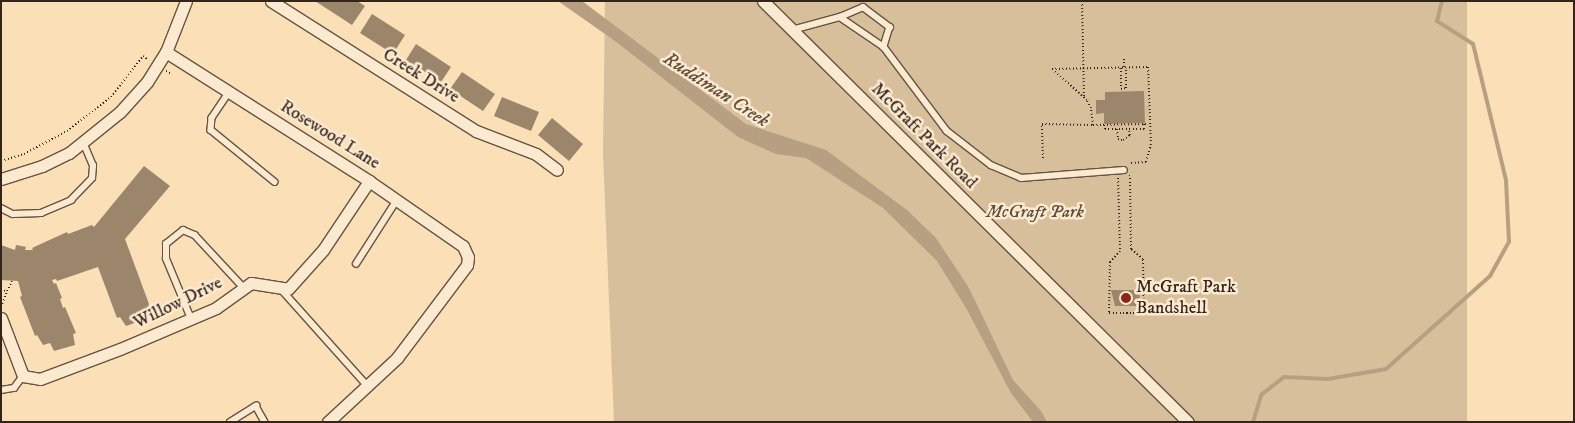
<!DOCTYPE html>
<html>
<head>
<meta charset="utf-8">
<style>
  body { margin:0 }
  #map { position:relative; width:1575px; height:423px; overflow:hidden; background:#fadfb7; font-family:"IM FELL DW Pica",serif }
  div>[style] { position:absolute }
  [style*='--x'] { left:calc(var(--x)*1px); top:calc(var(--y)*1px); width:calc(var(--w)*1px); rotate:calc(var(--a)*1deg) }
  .green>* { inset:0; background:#d8bf9c }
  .water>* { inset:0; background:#b7a082 }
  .stream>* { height:4px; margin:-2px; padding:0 2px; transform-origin:2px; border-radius:2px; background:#b7a082 }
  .building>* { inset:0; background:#9b866c }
  .path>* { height:2px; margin-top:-1px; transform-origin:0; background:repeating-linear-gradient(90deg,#34251b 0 1px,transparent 0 3.5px) }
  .roads { filter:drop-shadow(1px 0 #665442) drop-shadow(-1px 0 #665442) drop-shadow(0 1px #665442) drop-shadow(0 -1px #665442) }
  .service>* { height:5.5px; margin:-2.75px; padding:0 2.75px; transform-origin:2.75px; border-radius:2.75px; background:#fcead0 }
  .minor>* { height:11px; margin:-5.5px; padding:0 5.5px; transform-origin:5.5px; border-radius:5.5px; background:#fcead0 }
  .dots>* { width:14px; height:14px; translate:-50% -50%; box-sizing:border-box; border:2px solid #fcead0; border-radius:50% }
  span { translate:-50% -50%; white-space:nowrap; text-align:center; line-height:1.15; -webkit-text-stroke:5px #fcead0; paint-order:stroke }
  .street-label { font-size:18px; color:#34251b }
  .park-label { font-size:18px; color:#5d4c3b; font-style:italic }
  .poi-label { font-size:18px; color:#34251b }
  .left { translate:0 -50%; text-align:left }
  .water-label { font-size:19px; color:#62503f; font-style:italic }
  .frame { position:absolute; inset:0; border:2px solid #34251b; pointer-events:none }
</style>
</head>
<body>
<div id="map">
  <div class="green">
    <i style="clip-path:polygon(605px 1px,1467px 1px,1467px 422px,614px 422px,603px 153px)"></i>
  </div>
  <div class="water">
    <i style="clip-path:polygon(558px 1px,582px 1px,746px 124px,826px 150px,907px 210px,936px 238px,969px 288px,1013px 380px,1041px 411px,1047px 422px,1033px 422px,1011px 393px,966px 308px,937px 261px,883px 208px,806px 158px,776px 154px,738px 137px,615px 41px)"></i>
  </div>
  <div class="stream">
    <i style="--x:1253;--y:422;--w:28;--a:-73"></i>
    <i style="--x:1261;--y:395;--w:29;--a:-38"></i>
    <i style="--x:1284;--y:377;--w:44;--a:2.6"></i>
    <i style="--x:1328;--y:379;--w:59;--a:-9.8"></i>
    <i style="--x:1386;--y:369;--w:140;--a:-41.8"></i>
    <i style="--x:1490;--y:276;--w:39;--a:-61"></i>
    <i style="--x:1509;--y:242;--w:62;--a:-92.8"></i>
    <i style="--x:1506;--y:180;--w:140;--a:-103.6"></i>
    <i style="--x:1473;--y:44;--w:43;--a:-147.4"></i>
    <i style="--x:1437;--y:21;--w:21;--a:-76"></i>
  </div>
  <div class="building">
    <i style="clip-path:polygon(315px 1px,357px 1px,365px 6px,352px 25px)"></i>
    <i style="clip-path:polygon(372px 14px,405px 35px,393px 54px,360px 33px)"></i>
    <i style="clip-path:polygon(416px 44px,451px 67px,441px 82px,406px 60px)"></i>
    <i style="clip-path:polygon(462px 72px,495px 94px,483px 111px,450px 89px)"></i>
    <i style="clip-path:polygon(1144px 91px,1145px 123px,1104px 124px,1104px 113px,1096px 114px,1096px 100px,1105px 100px,1105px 92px)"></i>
    <i style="clip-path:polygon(502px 97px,539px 112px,531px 131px,494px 116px)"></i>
    <i style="clip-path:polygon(552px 118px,583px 144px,569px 161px,538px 135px)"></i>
    <i style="clip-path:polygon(144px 166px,170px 186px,125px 239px,149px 304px,146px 316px,138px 319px,140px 321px,126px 326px,120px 317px,117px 318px,98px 267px,57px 281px,56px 279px,52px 280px,54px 284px,56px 283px,62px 298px,60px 299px,63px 308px,65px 307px,76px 333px,73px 334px,75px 345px,54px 351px,50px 343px,43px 345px,37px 335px,35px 336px,20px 297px,22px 296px,18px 281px,1px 280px,1px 245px,15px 250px,16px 245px,26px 247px,25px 250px,33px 250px,32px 248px,67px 232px,68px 234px,92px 225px,94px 227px)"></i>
    <i style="clip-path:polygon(1111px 290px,1140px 290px,1139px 306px,1115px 306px)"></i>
  </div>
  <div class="path">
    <i style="--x:1082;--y:1;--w:97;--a:88.8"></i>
    <i style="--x:1124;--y:59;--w:9;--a:90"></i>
    <i style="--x:1121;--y:68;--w:21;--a:90"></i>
    <i style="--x:1121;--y:89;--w:5;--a:-11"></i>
    <i style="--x:1126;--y:88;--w:20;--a:-90"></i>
    <i style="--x:166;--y:71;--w:7;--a:27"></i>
    <i style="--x:1093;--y:125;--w:56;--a:-1"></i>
    <i style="--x:1104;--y:125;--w:4;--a:76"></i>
    <i style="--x:1105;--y:129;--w:39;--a:0"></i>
    <i style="--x:1144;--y:129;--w:5;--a:-90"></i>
    <i style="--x:1117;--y:129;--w:10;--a:84"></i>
    <i style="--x:1118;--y:139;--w:5;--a:11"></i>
    <i style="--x:1123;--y:140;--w:9;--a:-36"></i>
    <i style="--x:1130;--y:135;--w:6;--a:-99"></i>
    <i style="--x:1043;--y:158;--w:34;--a:-92"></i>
    <i style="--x:1042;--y:124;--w:51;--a:1.1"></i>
    <i style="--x:1093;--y:125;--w:17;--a:-97"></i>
    <i style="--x:1091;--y:108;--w:9;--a:-117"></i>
    <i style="--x:1087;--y:100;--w:47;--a:-138.5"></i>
    <i style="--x:1052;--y:69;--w:96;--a:-1.2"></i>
    <i style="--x:1148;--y:67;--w:77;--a:87.8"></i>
    <i style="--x:1151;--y:144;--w:19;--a:106"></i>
    <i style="--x:1146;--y:162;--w:16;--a:176"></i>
    <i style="--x:1;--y:161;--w:24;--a:-17"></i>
    <i style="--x:24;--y:154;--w:49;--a:-28.1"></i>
    <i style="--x:67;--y:131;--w:56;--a:-37.7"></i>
    <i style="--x:111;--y:97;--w:52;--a:-52"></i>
    <i style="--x:143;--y:56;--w:5;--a:37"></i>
    <i style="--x:1118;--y:178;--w:73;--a:88.4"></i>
    <i style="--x:1120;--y:251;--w:15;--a:132"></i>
    <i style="--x:1110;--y:262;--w:51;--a:91.1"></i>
    <i style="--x:1109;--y:313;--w:35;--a:0"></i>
    <i style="--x:1144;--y:313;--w:54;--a:-91.1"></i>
    <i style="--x:1143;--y:259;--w:16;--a:-140"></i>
    <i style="--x:1131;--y:249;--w:74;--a:-90.8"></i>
    <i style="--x:1;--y:290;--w:6;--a:9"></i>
    <i style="--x:7;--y:291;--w:11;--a:-63"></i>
    <i style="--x:1;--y:307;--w:17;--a:-69"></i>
  </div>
  <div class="roads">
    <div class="service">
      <i style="--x:840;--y:17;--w:25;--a:-23"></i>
      <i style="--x:863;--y:7;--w:34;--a:37"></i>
      <i style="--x:890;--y:27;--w:21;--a:107"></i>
      <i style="--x:792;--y:30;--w:50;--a:-15.2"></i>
      <i style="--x:840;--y:17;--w:53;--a:34.3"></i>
      <i style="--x:884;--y:47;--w:105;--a:53.1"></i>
      <i style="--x:947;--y:131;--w:56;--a:37.7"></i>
      <i style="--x:991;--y:165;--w:33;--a:23"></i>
      <i style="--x:1021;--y:178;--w:103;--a:-4.4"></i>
      <i style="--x:229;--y:93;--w:30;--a:124"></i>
      <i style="--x:212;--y:118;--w:12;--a:95"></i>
      <i style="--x:211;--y:130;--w:82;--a:39.1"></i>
      <i style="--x:1;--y:208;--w:13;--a:27"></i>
      <i style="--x:13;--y:214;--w:28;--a:-2"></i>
      <i style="--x:41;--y:213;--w:33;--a:-23"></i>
      <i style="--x:71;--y:200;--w:30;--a:-46"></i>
      <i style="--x:92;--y:178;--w:12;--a:-85"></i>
      <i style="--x:93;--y:166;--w:25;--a:-113"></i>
      <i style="--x:356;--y:264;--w:76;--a:-57.4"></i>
      <i style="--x:282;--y:290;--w:127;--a:48.2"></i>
      <i style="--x:191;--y:319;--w:65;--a:-112.6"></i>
      <i style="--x:166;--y:259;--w:15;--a:-90"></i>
      <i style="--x:166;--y:244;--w:22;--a:-39"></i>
      <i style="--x:183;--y:230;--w:13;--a:23"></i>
      <i style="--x:195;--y:235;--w:72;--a:47.2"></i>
      <i style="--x:1;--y:390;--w:13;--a:-9"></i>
      <i style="--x:14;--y:388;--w:15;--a:-53"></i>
      <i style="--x:230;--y:422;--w:31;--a:-32"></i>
      <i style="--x:256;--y:406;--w:18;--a:61"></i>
    </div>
    <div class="minor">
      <i style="--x:271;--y:1;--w:243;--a:32.4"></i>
      <i style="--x:476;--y:131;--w:64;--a:21"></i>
      <i style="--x:536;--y:154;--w:26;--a:37"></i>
      <i style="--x:763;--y:1;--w:598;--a:44.73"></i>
      <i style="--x:166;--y:52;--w:241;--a:32.4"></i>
      <i style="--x:369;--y:181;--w:114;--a:34.7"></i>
      <i style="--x:463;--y:246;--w:12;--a:66"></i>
      <i style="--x:468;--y:257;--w:8;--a:97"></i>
      <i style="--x:467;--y:265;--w:116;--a:127"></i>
      <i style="--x:397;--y:358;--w:94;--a:137.2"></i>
      <i style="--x:1;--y:179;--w:43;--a:-17.6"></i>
      <i style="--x:42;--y:166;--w:30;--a:-26"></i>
      <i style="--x:69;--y:153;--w:65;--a:-38.8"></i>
      <i style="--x:120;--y:112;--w:40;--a:-48"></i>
      <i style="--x:147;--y:82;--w:36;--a:-58"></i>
      <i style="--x:166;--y:52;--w:55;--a:-68.6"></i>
      <i style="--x:1;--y:318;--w:62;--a:69.2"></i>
      <i style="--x:23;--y:376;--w:17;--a:10"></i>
      <i style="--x:40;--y:379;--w:85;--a:-20.6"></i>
      <i style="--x:120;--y:349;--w:104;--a:-23.1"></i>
      <i style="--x:216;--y:308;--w:43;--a:-35.5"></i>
      <i style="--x:251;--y:283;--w:37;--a:9"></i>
      <i style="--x:288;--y:289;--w:52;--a:-48.1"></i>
      <i style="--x:323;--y:250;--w:83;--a:-56.3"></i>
    </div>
  </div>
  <div class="dots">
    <i style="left:1126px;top:298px;background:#8f2418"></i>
  </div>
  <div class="street-label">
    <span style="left:421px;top:76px;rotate:32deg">Creek Drive</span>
    <span style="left:330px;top:135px;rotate:32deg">Rosewood Lane</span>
    <span style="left:924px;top:136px;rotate:45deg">McGraft Park Road</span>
    <span style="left:178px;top:303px;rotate:-26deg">Willow Drive</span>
  </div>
  <div class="park-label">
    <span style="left:1035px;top:212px">McGraft Park</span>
  </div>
  <div class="poi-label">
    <span class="left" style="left:1136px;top:298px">McGraft Park<br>Bandshell</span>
  </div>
  <div class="water-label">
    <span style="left:716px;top:90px;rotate:33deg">Ruddiman Creek</span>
  </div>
  <div class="frame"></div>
</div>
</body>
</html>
